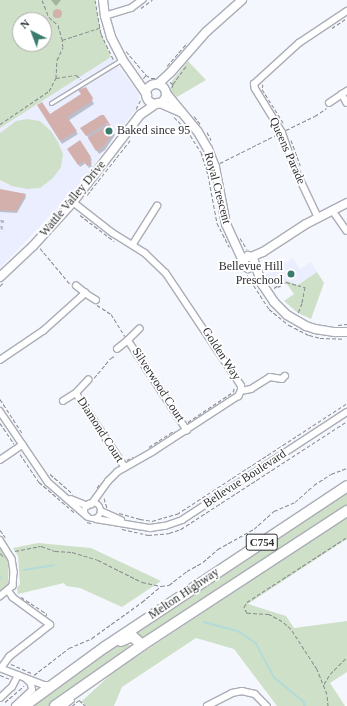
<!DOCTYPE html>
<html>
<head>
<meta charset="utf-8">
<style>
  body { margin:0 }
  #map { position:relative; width:347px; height:706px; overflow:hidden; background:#f5f7fe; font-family:"Times New Roman",serif }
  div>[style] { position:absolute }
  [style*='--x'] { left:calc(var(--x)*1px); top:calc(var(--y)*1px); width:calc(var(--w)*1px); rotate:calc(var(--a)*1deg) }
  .built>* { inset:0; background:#eaeefe }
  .green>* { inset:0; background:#cee0c7 }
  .shadow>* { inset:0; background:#0003 }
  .round { border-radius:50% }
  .stream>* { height:1.5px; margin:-0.75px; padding:0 0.75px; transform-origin:0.75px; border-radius:0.75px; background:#b2dbda }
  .building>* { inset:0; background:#d4b0ad }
  .path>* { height:1px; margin-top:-0.5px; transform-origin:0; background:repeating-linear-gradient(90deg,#888a8f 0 4px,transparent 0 6px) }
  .roads { filter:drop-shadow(1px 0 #abadb6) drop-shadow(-1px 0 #abadb6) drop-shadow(0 1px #abadb6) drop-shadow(0 -1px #abadb6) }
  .lane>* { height:3px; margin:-1.5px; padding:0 1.5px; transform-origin:1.5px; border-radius:1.5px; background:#fff }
  .street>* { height:5.5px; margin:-2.75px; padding:0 2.75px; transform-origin:2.75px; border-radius:2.75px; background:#fff }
  .street>.ring { margin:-2.75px; padding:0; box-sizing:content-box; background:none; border:5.5px solid #fff; border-radius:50% }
  .secondary>* { height:8px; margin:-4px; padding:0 4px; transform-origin:4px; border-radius:4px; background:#fff }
  .secondary>.ring { margin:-4px; padding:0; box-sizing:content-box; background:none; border:8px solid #fff; border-radius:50% }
  .highway>* { height:10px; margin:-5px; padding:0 5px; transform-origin:5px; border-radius:5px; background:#fff }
  .dots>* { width:11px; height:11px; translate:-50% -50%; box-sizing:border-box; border:2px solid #fff; border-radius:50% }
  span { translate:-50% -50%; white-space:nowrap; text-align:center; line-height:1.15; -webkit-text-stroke:3.5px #fff; paint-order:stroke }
  .shield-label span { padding:1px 3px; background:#fff; border:1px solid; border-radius:3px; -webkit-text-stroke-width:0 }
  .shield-label { font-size:11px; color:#2d2e32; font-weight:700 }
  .poi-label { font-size:12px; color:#2d2e32 }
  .left { translate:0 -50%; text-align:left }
  .right { translate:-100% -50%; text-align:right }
  .street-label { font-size:12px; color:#2d2e32 }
  .north { position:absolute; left:12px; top:12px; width:40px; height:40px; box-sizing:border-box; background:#fff; border:1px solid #ababad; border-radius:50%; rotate:318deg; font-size:11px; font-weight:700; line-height:16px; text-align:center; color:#2d2e32 }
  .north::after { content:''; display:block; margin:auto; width:14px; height:18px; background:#397b6c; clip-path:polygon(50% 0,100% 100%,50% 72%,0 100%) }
</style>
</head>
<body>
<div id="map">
  <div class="built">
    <i style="clip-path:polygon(111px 57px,140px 95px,137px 107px,73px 192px,0 268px,0 128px)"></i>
    <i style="clip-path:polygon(293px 258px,300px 269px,311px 262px,317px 272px,298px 285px,284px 280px,274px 288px,265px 276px)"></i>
  </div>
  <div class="green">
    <i style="clip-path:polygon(evenodd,0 0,95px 0,101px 32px,111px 57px,0 128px,0 0,20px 20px,44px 20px,44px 44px,20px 44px,20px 20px)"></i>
    <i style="clip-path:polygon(188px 61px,206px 80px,177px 97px,170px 90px,172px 81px)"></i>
    <i style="clip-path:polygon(27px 119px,40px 121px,51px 131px,58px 142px,63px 154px,61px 167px,53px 178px,40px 188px,27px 189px,12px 186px,0 180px,0 133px,16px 121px)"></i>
    <i style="clip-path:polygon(317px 272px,324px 283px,311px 319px,298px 313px,284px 301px,294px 294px,284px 280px,298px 285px)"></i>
    <i style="clip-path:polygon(347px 490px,347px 507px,142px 641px,136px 635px,135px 630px)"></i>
    <i style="clip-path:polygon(347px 517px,347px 539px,248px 604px,286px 616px,294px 628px,347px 621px,347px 672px,330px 683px,345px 706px,277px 706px,234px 649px,196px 638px,122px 687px,114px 706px,87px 706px,81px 702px,110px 675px,130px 661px)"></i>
    <i style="clip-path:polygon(38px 543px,91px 548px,161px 581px,122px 607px,80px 588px,66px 586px,64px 583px,18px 594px,17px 588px,20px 584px,18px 556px,13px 548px)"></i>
    <i style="clip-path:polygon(0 547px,9px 560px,8px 585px,0 591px)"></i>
    <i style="clip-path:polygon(123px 642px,133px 647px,50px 706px,29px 706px)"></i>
  </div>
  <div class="shadow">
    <i style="clip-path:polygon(51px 0,61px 0,56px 6px)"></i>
    <i class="round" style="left:53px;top:10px;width:8px;height:8px"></i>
    <i style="clip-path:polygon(85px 88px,94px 104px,68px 121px,78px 134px,62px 144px,38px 106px,50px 115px,82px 95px)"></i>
    <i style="clip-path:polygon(101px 116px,115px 135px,105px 150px,99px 154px,82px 128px)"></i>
    <i style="clip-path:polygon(80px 142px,92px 160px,90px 162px,92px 166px,89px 168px,86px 163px,80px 167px,68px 149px)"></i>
    <i style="clip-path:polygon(0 190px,25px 194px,26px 197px,17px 213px,0 212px)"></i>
    <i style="clip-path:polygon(0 220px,4px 220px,4px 223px,1px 223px)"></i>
    <i style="clip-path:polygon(0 226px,3px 226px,3px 229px,1px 230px)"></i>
  </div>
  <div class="stream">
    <i style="--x:24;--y:570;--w:30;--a:-9"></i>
    <i style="--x:0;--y:578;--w:1;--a:-45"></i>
    <i style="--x:204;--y:622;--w:35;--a:15"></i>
    <i style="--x:238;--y:631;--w:22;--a:34"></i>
    <i style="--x:256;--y:643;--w:38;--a:62"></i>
    <i style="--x:274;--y:677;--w:39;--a:40"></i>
    <i style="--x:304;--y:702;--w:4;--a:76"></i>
  </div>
  <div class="building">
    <i class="round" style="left:52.5px;top:8.5px;width:9px;height:9px"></i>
    <i style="clip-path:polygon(86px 87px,93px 98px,92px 101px,67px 117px,77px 131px,60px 141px,37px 105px,42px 102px,50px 114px,81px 94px,78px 90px)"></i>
    <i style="clip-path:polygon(101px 115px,104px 115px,114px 131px,103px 147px,96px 151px,88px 138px,108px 125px,107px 123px,86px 136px,80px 128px)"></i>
    <i style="clip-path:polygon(80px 140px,91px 157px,89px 159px,92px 163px,87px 166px,84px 161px,78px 165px,67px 149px)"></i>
    <i style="clip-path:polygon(0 189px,26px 194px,16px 211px,0 210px)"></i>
  </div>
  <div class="path">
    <i style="--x:42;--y:0;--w:18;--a:68"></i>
    <i style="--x:49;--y:17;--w:12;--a:42"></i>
    <i style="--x:58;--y:25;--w:15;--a:74"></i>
    <i style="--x:95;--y:0;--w:35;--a:80"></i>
    <i style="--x:101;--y:34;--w:28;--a:64"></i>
    <i style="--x:141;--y:8;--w:14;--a:-36"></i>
    <i style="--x:332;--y:28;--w:18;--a:-34"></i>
    <i style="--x:126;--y:51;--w:31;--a:50"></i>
    <i style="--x:146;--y:75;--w:5;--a:127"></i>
    <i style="--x:167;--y:66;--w:30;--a:-49"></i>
    <i style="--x:146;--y:75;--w:6;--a:31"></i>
    <i style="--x:151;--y:78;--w:4;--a:0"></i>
    <i style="--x:56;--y:78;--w:20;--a:-9"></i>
    <i style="--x:76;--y:75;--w:6;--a:39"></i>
    <i style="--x:170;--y:82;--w:4;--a:34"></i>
    <i style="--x:173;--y:84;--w:4;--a:104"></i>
    <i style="--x:173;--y:84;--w:22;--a:-54"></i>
    <i style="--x:263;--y:84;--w:5;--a:101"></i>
    <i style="--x:262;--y:89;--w:41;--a:57.8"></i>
    <i style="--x:136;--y:109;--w:11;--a:-63"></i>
    <i style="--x:194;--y:116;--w:11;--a:52"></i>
    <i style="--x:174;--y:117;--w:18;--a:45"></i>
    <i style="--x:187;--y:130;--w:26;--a:58"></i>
    <i style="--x:201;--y:152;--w:24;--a:73"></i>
    <i style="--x:208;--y:175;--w:49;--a:79.4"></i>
    <i style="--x:217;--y:223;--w:27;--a:63"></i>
    <i style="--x:0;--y:124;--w:59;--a:-34"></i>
    <i style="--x:49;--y:91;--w:15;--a:-62"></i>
    <i style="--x:56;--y:78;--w:18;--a:-87"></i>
    <i style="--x:57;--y:60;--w:14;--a:-65"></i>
    <i style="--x:63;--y:47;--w:7;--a:-98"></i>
    <i style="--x:62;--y:40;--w:40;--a:-18"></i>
    <i style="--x:286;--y:130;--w:32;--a:-26"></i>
    <i style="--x:315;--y:116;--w:14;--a:-34"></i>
    <i style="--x:207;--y:132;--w:9;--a:63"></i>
    <i style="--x:291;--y:140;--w:27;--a:70"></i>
    <i style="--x:220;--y:163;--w:63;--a:-26.6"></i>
    <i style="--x:87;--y:195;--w:71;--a:-51.8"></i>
    <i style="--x:80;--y:215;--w:43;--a:37.4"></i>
    <i style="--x:240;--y:238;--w:13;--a:58"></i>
    <i style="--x:40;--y:248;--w:47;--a:50.2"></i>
    <i style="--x:247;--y:275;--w:40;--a:57.1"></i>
    <i style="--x:269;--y:309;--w:26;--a:39"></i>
    <i style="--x:289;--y:325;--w:22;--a:27"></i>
    <i style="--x:309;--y:335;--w:11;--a:15"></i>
    <i style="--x:320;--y:338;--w:24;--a:2"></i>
    <i style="--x:0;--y:286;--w:4;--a:-45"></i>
    <i style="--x:274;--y:288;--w:4;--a:-34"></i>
    <i style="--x:277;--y:286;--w:1;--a:45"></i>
    <i style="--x:278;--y:287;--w:9;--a:-32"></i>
    <i style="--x:286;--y:282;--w:20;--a:15"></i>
    <i style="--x:305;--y:287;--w:16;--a:101"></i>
    <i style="--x:302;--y:303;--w:11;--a:112"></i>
    <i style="--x:97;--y:305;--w:17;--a:33"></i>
    <i style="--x:111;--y:314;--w:26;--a:58"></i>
    <i style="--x:338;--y:325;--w:9;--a:-6"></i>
    <i style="--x:94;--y:378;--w:26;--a:-50"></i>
    <i style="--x:111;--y:358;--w:6;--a:-31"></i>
    <i style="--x:0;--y:399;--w:40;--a:57.1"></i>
    <i style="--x:188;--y:422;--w:54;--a:-33.7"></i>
    <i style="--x:233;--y:392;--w:6;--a:-72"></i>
    <i style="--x:0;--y:423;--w:25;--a:56"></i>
    <i style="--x:149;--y:447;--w:30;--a:-33"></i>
    <i style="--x:20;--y:454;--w:34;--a:56"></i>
    <i style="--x:39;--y:482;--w:48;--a:40.7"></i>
    <i style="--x:127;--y:460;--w:7;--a:-27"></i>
    <i style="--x:50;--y:474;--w:30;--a:41"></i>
    <i style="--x:97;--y:488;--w:6;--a:-59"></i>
    <i style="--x:104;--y:498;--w:10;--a:73"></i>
    <i style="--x:119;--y:513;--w:22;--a:16"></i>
    <i style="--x:140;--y:519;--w:12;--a:9"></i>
    <i style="--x:152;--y:521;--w:26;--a:-16"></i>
    <i style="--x:177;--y:514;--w:203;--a:-33.1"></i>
    <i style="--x:87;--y:522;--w:6;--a:18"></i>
    <i style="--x:122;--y:529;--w:27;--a:13"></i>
    <i style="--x:148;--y:535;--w:21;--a:-5"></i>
    <i style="--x:169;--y:533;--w:13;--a:-18"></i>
    <i style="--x:181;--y:529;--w:198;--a:-33"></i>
    <i style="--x:0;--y:530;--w:9;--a:54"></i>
    <i style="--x:15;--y:551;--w:26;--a:-11"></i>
    <i style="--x:41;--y:546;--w:15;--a:20"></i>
    <i style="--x:55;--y:551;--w:17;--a:3"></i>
    <i style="--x:72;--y:552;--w:27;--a:17"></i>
    <i style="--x:98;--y:560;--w:49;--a:26.6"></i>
    <i style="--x:142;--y:582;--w:19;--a:12"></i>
    <i style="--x:0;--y:553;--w:6;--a:45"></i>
    <i style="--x:21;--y:597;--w:31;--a:33"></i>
    <i style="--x:47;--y:614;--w:3;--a:135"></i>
    <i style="--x:11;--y:664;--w:24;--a:24"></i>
    <i style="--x:0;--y:675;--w:11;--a:22"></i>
    <i style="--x:34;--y:675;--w:44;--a:-37.6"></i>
    <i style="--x:69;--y:648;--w:25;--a:-23"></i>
    <i style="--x:92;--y:638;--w:62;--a:-35.8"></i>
    <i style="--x:142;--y:602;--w:25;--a:-40"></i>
    <i style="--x:161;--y:586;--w:8;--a:-7"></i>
    <i style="--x:169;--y:585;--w:23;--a:-38"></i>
    <i style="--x:187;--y:571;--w:18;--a:-29"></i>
    <i style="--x:203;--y:562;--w:20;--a:-41"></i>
    <i style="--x:218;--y:549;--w:41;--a:-29.1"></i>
    <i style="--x:254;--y:529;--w:27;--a:-42"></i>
    <i style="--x:274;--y:511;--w:23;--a:-23"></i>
    <i style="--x:295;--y:502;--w:25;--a:-42"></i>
    <i style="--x:314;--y:485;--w:20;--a:-33"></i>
    <i style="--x:331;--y:474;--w:17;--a:-21"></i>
    <i style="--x:324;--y:684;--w:12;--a:-59"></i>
    <i style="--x:330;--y:674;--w:24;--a:-45"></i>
    <i style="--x:5;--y:702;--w:25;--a:-40"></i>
    <i style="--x:72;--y:706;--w:9;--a:-41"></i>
    <i style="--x:79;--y:700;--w:9;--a:41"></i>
    <i style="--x:328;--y:706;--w:12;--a:-95"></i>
    <i style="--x:327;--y:694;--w:27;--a:-112"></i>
    <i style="--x:317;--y:669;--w:48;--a:-123"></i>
    <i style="--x:291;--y:629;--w:12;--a:-138"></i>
    <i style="--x:282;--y:621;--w:15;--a:-152"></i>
    <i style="--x:269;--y:614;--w:22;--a:-177"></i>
    <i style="--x:247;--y:613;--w:7;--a:-117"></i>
    <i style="--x:244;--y:607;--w:6;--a:-59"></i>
    <i style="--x:247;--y:602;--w:119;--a:-33"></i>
  </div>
  <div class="roads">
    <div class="lane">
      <i style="--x:51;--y:103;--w:82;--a:-31.6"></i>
      <i style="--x:64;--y:706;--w:10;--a:-37"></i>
    </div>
    <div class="street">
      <i style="--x:105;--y:16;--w:27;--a:-17"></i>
      <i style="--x:131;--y:8;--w:14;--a:-36"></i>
      <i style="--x:342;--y:94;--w:10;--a:61"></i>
      <i style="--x:329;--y:103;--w:22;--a:-34"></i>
      <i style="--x:73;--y:202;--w:51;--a:37.8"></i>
      <i style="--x:113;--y:233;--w:38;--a:32"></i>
      <i style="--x:145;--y:253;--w:29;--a:44"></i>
      <i style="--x:166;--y:273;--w:135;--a:56.2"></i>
      <i style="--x:241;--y:385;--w:4;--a:76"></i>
      <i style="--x:242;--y:389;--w:8;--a:113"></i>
      <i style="--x:239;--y:396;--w:103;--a:146.9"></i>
      <i style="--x:153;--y:452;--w:40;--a:150.3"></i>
      <i style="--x:118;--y:472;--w:13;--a:135"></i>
      <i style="--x:109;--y:481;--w:29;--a:126"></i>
      <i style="--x:333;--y:211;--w:24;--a:55"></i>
      <i style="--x:318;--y:218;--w:59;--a:-115.3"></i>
      <i style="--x:293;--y:165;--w:34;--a:-109"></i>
      <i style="--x:282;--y:133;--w:52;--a:-121.5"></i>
      <i style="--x:255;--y:89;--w:5;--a:-101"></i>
      <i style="--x:254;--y:84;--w:61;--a:-42.3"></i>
      <i style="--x:299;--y:43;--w:58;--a:-33.7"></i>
      <i style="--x:133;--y:244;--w:45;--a:-57.7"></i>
      <i style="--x:85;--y:293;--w:13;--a:32"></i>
      <i style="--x:128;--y:340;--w:16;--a:-45"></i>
      <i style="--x:117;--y:349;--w:14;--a:-39"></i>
      <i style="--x:128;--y:340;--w:108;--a:56.8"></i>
      <i style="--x:0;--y:360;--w:52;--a:-34"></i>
      <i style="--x:43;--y:331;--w:51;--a:-41.8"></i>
      <i style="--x:81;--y:297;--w:6;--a:-45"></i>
      <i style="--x:85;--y:293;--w:11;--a:-142"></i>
      <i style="--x:241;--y:391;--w:10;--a:-11"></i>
      <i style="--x:251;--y:389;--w:22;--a:-32"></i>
      <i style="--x:270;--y:377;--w:12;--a:9"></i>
      <i style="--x:282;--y:379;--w:4;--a:-45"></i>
      <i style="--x:76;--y:393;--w:18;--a:-47"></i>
      <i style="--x:63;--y:401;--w:15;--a:-32"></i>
      <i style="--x:76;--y:393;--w:89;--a:56.5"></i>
      <i style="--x:0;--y:411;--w:86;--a:55.9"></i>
      <i style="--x:48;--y:482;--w:52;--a:41.1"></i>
      <i style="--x:0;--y:460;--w:27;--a:-34"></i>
      <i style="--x:71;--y:499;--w:18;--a:22"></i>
      <i class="ring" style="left:85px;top:503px;width:10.5px;height:10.5px"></i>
      <i style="--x:101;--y:511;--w:22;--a:24"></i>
      <i style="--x:96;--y:519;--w:55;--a:9.5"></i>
      <i style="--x:150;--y:528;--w:15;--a:-8"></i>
      <i style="--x:165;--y:526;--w:18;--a:-19"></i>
      <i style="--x:182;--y:520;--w:197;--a:-33.2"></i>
      <i style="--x:0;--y:540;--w:22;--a:58"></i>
      <i style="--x:12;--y:559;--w:13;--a:81"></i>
      <i style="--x:14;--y:572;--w:14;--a:94"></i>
      <i style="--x:13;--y:586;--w:17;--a:140"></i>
      <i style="--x:0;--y:668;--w:47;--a:21.1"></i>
      <i style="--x:44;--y:685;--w:8;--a:0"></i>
      <i style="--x:1;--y:668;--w:14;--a:-54"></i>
      <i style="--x:9;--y:657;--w:52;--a:-38"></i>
      <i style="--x:50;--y:625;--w:46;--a:-143.9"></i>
      <i style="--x:13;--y:598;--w:9;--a:-126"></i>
      <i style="--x:0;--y:698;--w:16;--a:-43"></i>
      <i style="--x:12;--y:687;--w:13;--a:-63"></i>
      <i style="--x:15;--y:706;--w:23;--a:-43"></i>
      <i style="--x:32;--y:690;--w:6;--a:-99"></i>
      <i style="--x:31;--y:684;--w:7;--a:-135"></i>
      <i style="--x:207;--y:706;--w:28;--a:-27"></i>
      <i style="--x:232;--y:693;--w:10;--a:-11"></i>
      <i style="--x:242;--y:691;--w:13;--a:13"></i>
      <i style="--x:255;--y:694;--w:17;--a:45"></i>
    </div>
    <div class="secondary">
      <i style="--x:103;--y:0;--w:16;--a:83"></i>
      <i style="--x:105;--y:16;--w:22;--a:74"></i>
      <i style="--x:111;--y:37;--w:25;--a:63"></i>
      <i style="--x:122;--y:59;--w:44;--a:55.2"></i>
      <i style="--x:158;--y:84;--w:16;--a:-43"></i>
      <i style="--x:170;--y:73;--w:55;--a:-48.7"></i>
      <i style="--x:206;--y:32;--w:48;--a:-41.6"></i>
      <i class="ring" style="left:146px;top:84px;width:12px;height:12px"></i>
      <i style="--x:166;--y:93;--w:50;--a:50.6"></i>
      <i style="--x:198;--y:132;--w:20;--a:60"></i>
      <i style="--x:208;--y:149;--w:19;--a:69"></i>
      <i style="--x:215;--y:167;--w:58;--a:79.1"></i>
      <i style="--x:226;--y:224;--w:41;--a:65.3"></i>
      <i style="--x:160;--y:103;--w:22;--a:24"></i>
      <i style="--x:251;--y:257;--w:13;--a:-23"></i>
      <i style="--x:263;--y:252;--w:51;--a:-33.1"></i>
      <i style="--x:306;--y:224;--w:46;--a:-27.1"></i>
      <i style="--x:254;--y:264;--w:7;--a:146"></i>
      <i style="--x:248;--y:268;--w:4;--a:-153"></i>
      <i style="--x:244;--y:266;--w:5;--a:-101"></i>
      <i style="--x:243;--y:261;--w:7;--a:-45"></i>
      <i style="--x:248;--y:256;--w:5;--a:22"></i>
      <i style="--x:253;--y:258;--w:28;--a:71"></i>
      <i style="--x:262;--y:284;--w:22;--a:56"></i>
      <i style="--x:274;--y:302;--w:18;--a:45"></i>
      <i style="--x:287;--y:315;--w:22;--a:30"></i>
      <i style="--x:306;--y:326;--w:9;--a:18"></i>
      <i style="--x:315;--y:329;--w:20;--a:9"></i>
      <i style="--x:335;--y:332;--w:12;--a:0"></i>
      <i style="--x:0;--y:277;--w:45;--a:-43.2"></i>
      <i style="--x:33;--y:246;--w:59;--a:-47.7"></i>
      <i style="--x:73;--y:202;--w:110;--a:-52.4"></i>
      <i style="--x:140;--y:115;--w:21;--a:-35"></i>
    </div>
    <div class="highway">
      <i style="--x:121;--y:641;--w:12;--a:-24"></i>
      <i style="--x:132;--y:636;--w:13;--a:42"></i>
      <i style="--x:24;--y:706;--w:100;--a:-36.1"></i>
      <i style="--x:105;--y:647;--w:291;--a:-33.6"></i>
      <i style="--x:55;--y:706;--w:106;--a:-35"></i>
      <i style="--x:142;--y:645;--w:245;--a:-33.2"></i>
    </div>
  </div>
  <div class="dots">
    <i style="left:109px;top:131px;background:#397b6c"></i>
    <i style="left:291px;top:274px;background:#397b6c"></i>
  </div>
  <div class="shield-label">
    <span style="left:262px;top:542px">C754</span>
  </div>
  <div class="poi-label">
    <span class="left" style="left:117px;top:131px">Baked since 95</span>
    <span class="right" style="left:283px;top:274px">Bellevue Hill<br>Preschool</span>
  </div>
  <div class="street-label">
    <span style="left:287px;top:151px;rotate:66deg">Queens Parade</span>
    <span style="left:217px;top:188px;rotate:75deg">Royal Crescent</span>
    <span style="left:73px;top:199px;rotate:-50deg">Wattle Valley Drive</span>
    <span style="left:221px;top:354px;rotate:57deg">Golden Way</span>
    <span style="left:158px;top:385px;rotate:57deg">Silverwood Court</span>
    <span style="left:100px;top:430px;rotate:57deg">Diamond Court</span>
    <span style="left:245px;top:479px;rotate:-33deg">Bellevue Boulevard</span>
    <span style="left:184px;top:594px;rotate:-34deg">Melton Highway</span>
  </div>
  <div class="north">N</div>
</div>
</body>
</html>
